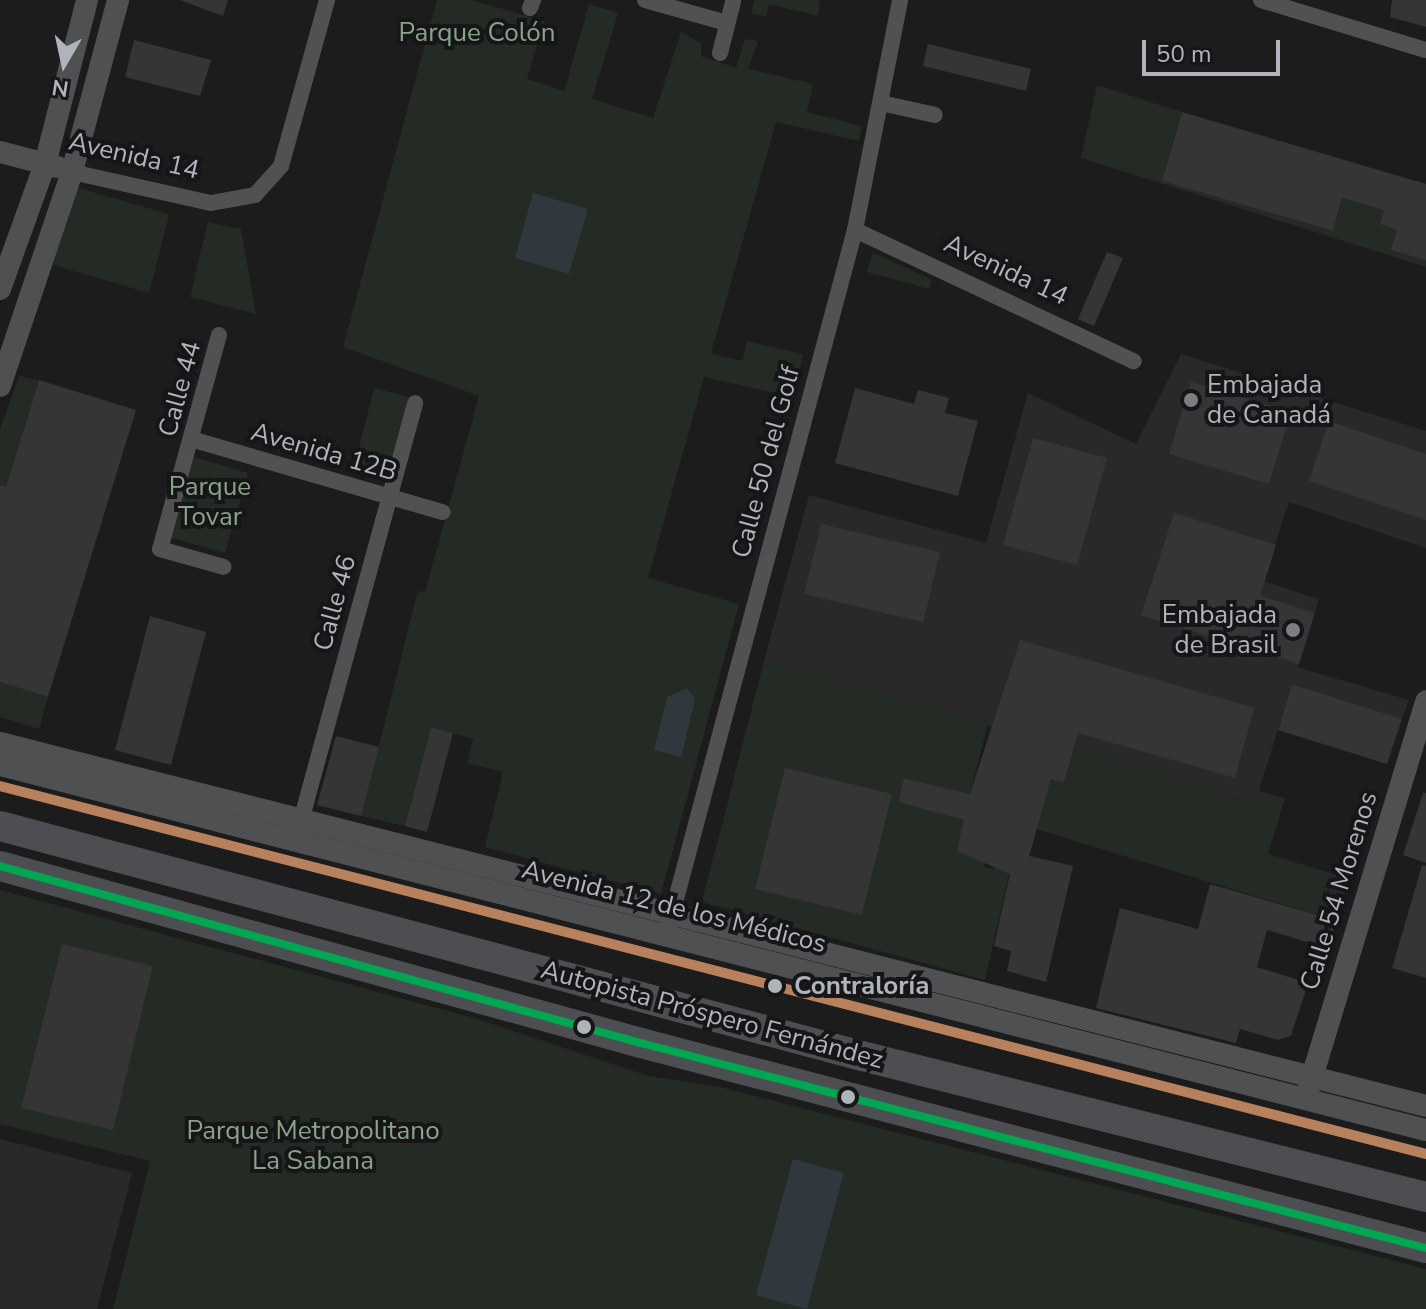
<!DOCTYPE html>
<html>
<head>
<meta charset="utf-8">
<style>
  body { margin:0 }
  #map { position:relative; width:1426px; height:1309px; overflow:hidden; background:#1c1c1c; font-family:"Nunito Sans",sans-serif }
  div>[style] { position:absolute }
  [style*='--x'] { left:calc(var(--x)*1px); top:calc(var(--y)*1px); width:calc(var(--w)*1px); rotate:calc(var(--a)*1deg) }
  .built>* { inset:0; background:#29292a }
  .green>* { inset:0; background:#242a24 }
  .water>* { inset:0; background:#30373d }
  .building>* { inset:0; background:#353536 }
  .street>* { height:16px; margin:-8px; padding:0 8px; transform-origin:8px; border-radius:8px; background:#515154 }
  .secondary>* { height:22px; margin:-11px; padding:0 11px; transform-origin:11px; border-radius:11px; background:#4f5052 }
  .highway>* { height:30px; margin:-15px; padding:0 15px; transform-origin:15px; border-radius:15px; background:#4d4e51 }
  .bus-1>* { height:8px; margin:-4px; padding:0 4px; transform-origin:4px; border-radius:4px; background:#00a651 }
  .rail-1>* { height:10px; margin:-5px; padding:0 5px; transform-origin:5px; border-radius:5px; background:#b6815c }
  .dots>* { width:22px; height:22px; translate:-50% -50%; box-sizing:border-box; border:4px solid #161618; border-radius:50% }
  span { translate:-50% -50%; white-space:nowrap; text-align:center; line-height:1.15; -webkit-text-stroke:8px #161618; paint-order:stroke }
  .park-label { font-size:26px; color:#88a388 }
  .street-label { font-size:26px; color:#afb3bb }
  .poi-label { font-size:26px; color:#afb3bb }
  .left { translate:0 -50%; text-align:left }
  .right { translate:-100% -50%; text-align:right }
  .stop-label { font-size:26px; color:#afb3bb; font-weight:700 }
  .north { position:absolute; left:24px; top:24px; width:80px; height:80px; -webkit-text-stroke:6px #161618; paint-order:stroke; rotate:189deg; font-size:22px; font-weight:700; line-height:32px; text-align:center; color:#afb3bb }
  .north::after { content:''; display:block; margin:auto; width:28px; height:36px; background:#afb3bb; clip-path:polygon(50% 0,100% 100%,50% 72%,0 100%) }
  .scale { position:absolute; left:1142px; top:40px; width:138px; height:36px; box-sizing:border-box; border:4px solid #afb3bb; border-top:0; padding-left:10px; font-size:24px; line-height:28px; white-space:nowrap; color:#afb3bb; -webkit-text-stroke:6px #161618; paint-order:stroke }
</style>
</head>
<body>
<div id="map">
  <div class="built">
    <i style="clip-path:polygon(1181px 354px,1426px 431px,1426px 548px,1289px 502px,1263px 581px,1319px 599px,1297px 667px,1409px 700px,1402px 719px,1292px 684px,1255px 803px,764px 661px,809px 495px,986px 543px,1028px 393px,1136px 444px)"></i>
    <i style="clip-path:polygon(0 1139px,132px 1173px,97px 1309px,0 1309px)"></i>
  </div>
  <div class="green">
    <i style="clip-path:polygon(437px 0,472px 0,544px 21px,527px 79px,564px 91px,589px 4px,618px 13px,592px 99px,653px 118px,681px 32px,701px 43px,701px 56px,736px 68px,745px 39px,758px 41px,748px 69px,813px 84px,807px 112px,862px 126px,859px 141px,776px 122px,711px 354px,742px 361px,747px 341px,803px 354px,793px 397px,704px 377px,648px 578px,739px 604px,661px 894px,485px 847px,503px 772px,467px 763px,473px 739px,431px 727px,405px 826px,361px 816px,418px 591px,425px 592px,479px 396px,343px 347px)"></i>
    <i style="clip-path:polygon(754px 0,820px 0,818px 16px,769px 4px,766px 17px,751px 13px)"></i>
    <i style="clip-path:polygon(1097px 85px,1182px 112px,1162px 181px,1333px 231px,1342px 198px,1384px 210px,1381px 224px,1397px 230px,1392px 249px,1426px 260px,1426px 267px,1081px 158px)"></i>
    <i style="clip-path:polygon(75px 187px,169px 214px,149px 293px,53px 265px)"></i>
    <i style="clip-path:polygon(208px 222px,241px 229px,256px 314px,190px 297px)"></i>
    <i style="clip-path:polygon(873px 253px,931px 279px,929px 289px,867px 272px)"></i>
    <i style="clip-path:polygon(19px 376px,39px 380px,6px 487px,0 485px,0 429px)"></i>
    <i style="clip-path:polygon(374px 388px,410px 397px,387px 480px,353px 471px)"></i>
    <i style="clip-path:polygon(194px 457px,248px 473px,225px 553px,171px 538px)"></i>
    <i style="clip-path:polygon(764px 661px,988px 723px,970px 794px,905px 778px,898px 801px,964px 820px,986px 859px,984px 867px,993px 869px,995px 861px,1011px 865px,985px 980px,702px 902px)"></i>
    <i style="clip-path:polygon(0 682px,48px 697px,39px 729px,0 717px)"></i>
    <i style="clip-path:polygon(1074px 746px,1254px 803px,1259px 791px,1285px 798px,1268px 854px,1350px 879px,1337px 921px,1036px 829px,1051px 779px,1064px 783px)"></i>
    <i style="clip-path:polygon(0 890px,474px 1018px,648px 1076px,720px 1087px,1426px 1269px,1426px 1309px,113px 1309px,150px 1161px,0 1124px)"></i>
  </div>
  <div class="water">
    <i style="clip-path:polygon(533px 193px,588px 209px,569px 274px,515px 258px)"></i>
    <i style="clip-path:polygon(687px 688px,695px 700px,681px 757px,654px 750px,667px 697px)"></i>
    <i style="clip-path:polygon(793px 1159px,844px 1173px,807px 1309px,756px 1295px)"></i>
  </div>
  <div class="building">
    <i style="clip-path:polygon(180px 0,228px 0,223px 16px)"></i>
    <i style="clip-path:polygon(1392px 0,1426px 0,1426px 27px,1390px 17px)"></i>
    <i style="clip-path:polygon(134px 40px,211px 60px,200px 96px,125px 77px)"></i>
    <i style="clip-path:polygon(928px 44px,1031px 69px,1026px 91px,923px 66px)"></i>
    <i style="clip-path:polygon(1182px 112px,1426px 184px,1426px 260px,1391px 250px,1397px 230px,1380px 224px,1384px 210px,1342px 198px,1333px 231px,1162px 181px)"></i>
    <i style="clip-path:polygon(1107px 252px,1123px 258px,1094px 326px,1078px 319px)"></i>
    <i style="clip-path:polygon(39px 380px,136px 410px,48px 697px,0 682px,0 485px,6px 487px)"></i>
    <i style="clip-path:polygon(1191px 382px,1291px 412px,1269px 484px,1169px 454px)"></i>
    <i style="clip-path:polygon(855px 388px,914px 404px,918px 390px,949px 398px,945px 413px,978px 421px,958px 496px,835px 463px)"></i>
    <i style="clip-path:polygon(1329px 421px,1426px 454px,1426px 520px,1309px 481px)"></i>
    <i style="clip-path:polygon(1033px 438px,1107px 458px,1077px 565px,1003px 545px)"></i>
    <i style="clip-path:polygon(1174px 513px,1276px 545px,1260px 596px,1315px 613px,1299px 664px,1141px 615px)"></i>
    <i style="clip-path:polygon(821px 524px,940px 552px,923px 622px,804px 594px)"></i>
    <i style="clip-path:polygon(150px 616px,206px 632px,171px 765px,115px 750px)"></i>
    <i style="clip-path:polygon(1020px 640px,1254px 708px,1235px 778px,1078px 733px,1064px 783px,1051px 779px,1029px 856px,1073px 866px,1046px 982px,1007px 971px,1011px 951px,994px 946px,1010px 874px,957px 851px,964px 820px,898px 802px,904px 778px,970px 794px)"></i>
    <i style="clip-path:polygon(1292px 684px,1402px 719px,1387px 764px,1278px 730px)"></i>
    <i style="clip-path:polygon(431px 727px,453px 733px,427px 832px,405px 826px)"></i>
    <i style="clip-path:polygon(336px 736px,379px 747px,361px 816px,317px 805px)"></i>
    <i style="clip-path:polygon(785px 768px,892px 794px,862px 915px,755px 889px)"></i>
    <i style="clip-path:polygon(1423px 793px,1426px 793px,1426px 863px,1403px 855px)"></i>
    <i style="clip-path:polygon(1422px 865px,1426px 866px,1426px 978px,1392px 968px)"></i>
    <i style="clip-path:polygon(1210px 884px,1337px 921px,1328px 948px,1267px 930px,1257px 967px,1308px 983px,1291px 1036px,1278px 1040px,1240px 1029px,1236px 1043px,1096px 1008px,1120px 908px,1198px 929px)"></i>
    <i style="clip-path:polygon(62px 944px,153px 966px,113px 1130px,21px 1108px)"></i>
  </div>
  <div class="street">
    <i style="--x:645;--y:0;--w:85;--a:15.7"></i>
    <i style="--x:1261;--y:0;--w:172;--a:16.9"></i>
    <i style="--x:530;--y:8;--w:9;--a:-69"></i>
    <i style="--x:720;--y:53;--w:53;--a:-75.7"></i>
    <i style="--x:881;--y:103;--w:55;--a:12.5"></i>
    <i style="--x:72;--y:172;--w:142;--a:12.6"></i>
    <i style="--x:211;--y:203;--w:45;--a:-10.3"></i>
    <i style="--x:255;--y:195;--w:39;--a:-48"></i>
    <i style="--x:281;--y:166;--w:172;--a:-74.5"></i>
    <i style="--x:855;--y:230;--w:308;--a:25.2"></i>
    <i style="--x:219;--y:335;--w:222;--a:105.4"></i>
    <i style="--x:160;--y:549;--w:66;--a:15.7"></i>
    <i style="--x:191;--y:439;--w:262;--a:16.2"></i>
    <i style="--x:302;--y:817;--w:429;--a:-74.7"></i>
    <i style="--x:669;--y:925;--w:719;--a:-75.02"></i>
    <i style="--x:855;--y:230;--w:234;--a:-78.9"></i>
  </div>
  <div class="secondary">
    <i style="--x:0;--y:152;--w:59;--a:14.7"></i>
    <i style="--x:0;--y:289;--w:133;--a:-70.2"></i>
    <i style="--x:45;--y:164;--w:169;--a:-75.6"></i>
    <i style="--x:0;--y:386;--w:226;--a:-71.4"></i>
    <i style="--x:72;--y:172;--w:178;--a:-75"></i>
    <i style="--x:0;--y:743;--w:1471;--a:14.28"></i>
    <i style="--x:0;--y:765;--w:1472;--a:14.36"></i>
    <i style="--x:1309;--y:1087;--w:403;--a:-73.1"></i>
  </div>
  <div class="highway">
    <i style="--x:0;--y:826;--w:892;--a:14.94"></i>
    <i style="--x:862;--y:1056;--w:581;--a:14.04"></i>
    <i style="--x:0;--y:866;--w:665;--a:15.44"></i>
    <i style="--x:641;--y:1043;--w:811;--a:14.64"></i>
  </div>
  <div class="bus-1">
    <i style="--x:0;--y:866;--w:665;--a:15.44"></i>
    <i style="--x:641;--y:1043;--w:811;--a:14.64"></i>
  </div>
  <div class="rail-1">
    <i style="--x:0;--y:786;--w:1473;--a:14.47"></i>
  </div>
  <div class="dots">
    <i style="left:1191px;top:400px;background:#7c7e83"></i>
    <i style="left:1293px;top:630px;background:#7c7e83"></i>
    <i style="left:775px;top:986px;background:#afb3bb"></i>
    <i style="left:584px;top:1027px;background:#afb3bb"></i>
    <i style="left:848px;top:1097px;background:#afb3bb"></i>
  </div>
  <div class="park-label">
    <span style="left:477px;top:33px">Parque Colón</span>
    <span style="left:210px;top:502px">Parque<br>Tovar</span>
    <span style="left:313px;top:1146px">Parque Metropolitano<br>La Sabana</span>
  </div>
  <div class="street-label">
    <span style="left:134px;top:156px;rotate:13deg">Avenida 14</span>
    <span style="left:1006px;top:270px;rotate:25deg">Avenida 14</span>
    <span style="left:180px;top:389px;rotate:-75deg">Calle 44</span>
    <span style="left:324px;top:452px;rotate:16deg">Avenida 12B</span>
    <span style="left:766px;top:462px;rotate:-75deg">Calle 50 del Golf</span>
    <span style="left:335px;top:603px;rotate:-75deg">Calle 46</span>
    <span style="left:1339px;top:891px;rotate:-73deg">Calle 54 Morenos</span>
    <span style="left:674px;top:907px;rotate:14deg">Avenida 12 de los Médicos</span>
    <span style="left:712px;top:1015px;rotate:15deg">Autopista Próspero Fernández</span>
  </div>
  <div class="poi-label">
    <span class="left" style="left:1207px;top:400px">Embajada<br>de Canadá</span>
    <span class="right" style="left:1277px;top:630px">Embajada<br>de Brasil</span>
  </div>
  <div class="stop-label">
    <span class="left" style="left:794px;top:986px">Contraloría</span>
  </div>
  <div class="north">N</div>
  <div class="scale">50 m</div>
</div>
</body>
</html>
